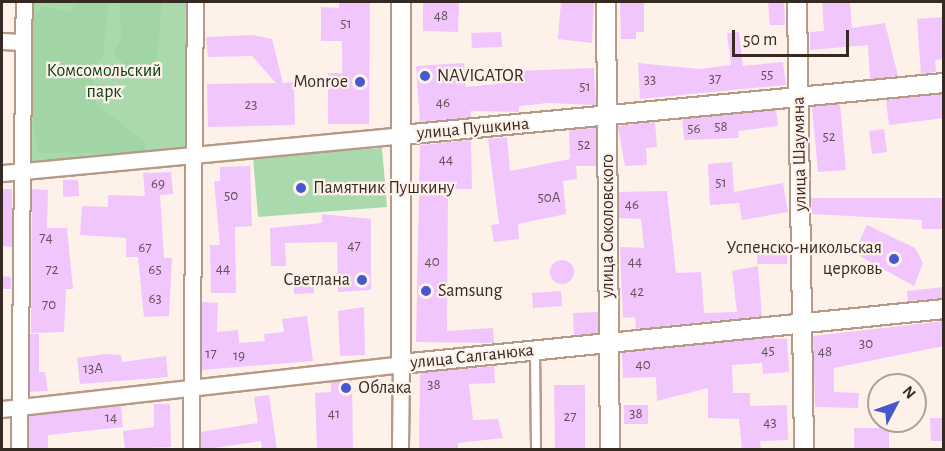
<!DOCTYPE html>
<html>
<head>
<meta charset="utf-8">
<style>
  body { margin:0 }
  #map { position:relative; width:945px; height:451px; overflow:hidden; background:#fef1e9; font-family:"Alegreya Sans",sans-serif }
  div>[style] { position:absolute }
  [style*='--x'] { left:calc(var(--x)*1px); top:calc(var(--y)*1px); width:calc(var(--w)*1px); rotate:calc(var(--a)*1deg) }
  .green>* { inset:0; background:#abd9ae }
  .forest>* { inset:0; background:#a1d5a5 }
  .building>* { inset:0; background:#f0c6fd }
  .round { border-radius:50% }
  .roads { filter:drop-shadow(2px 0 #b79987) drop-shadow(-2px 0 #b79987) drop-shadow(0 2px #b79987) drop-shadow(0 -2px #b79987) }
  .service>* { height:8px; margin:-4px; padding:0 4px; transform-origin:4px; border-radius:4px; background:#fff }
  .minor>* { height:15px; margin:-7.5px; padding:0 7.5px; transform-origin:7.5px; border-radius:7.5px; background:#fff }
  .tertiary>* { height:18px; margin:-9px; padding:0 9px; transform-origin:9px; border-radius:9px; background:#fff }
  .dots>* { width:16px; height:16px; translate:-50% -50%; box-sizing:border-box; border:3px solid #fef1e9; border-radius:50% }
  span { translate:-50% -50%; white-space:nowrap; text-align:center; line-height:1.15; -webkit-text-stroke:4.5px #fef1e9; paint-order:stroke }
  .number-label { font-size:15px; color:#645159 }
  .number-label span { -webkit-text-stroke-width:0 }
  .park-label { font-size:18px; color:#084215 }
  .poi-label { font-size:18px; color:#362a22 }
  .left { translate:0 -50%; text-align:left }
  .right { translate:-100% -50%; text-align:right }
  .street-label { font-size:18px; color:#362a22 }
  .frame { position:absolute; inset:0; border:3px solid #362a22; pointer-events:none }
  .north { position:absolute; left:867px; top:373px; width:60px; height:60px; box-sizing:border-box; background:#fef1e9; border:2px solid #aea199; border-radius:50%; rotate:49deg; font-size:16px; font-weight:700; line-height:24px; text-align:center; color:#362a22 }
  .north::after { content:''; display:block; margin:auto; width:21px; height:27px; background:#4558cc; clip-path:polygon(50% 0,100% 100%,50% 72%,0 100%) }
  .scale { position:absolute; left:732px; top:30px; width:117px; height:27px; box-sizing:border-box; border:3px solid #362a22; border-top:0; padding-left:8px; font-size:18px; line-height:21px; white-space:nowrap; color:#362a22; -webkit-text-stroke:4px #fef1e9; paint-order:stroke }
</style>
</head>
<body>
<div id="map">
  <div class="green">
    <i style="clip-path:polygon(24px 2px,195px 2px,190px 156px,22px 172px)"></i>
    <i style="clip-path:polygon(382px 148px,387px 207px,258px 217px,253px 157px)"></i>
  </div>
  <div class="forest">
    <i style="clip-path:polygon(77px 2px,109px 2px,103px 56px,92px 70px,96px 104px,147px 144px,143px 153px,38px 153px,29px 86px,34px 17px,43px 6px,69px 12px)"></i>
    <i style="clip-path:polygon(120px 2px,162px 2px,156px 66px,148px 79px,140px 79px,113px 54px,121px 39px)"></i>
  </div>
  <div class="building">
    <i style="clip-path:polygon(339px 2px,370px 2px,369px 124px,328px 124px,328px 73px,342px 73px,342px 41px,321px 41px,321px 7px,339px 8px)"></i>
    <i style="clip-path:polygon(423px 2px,459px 2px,458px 32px,423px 31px)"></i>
    <i style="clip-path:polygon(561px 2px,594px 2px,592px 43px,558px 39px)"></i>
    <i style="clip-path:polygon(620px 2px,644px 2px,644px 32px,636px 32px,636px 39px,621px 39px)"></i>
    <i style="clip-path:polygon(768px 2px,784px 2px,785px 25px,770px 25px)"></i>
    <i style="clip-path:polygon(822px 2px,850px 2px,852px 28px,885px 23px,898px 76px,870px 79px,868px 45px,810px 50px,810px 32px,824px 31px)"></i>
    <i style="clip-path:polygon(944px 17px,944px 59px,935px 60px,936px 72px,921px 74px,917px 19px)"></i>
    <i style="clip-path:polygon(501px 32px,502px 47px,472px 48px,471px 33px)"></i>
    <i style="clip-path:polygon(739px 32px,743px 66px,783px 62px,786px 85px,640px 99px,638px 63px,699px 69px,731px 65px,727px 33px)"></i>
    <i style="clip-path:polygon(253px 35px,272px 39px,283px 83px,294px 82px,295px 125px,208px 127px,207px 84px,276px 83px,252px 56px,208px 57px,206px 37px)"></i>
    <i style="clip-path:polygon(464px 63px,466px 87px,516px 82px,515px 71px,594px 68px,596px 105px,548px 103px,519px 106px,519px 112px,471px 111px,471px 117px,420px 122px,416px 66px)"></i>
    <i style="clip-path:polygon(944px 94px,944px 118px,889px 125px,886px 100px)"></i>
    <i style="clip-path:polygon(840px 104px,846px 170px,818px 172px,812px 107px)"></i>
    <i style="clip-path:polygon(776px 110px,778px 126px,738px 131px,739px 138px,684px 140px,682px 119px)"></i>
    <i style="clip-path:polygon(655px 122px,657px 147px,646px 148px,647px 165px,625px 166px,618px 126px)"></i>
    <i style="clip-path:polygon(596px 128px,596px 166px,576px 166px,577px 179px,563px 181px,566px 214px,518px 224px,519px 239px,494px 242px,491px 225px,499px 224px,488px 139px,507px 137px,510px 171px,570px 159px,569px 130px)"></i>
    <i style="clip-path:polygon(884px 129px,887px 152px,872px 154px,869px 131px)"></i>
    <i style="clip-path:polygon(471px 140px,472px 189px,448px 189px,447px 331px,493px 328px,494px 343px,416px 342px,420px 145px)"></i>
    <i style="clip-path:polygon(732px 162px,734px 192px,783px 183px,788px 212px,742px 220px,739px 203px,710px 205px,708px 164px)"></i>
    <i style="clip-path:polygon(250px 166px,252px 226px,235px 227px,236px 293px,211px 293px,210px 245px,220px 245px,214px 181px,220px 181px,220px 167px)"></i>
    <i style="clip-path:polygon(171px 172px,173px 194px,160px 195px,164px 258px,172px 258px,169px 316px,144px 317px,138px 257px,126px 257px,126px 238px,80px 235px,82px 206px,108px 207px,108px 195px,145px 196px,143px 173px)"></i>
    <i style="clip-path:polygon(63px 180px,78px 180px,79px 196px,63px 197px)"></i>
    <i style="clip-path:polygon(2px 189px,12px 189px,12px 247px,2px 246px)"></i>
    <i style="clip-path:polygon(32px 189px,48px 190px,47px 228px,67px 228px,73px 289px,66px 289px,64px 332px,31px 333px)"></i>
    <i style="clip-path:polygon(667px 191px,676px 273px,701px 272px,704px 313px,737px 312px,732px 271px,758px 266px,762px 316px,636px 329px,635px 317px,623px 318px,620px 247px,644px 248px,641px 219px,619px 218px,619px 192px)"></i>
    <i style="clip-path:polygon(811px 198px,944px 198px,944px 229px,922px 229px,922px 220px,812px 214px)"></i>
    <i style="clip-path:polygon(322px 214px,371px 219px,371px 290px,338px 292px,337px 242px,285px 243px,286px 266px,271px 266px,270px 228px,322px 223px)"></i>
    <i style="clip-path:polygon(867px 225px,915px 248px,923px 263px,914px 286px,854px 253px)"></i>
    <i style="clip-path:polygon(758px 248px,787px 248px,787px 264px,757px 264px)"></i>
    <i class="round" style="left:550px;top:260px;width:24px;height:24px"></i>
    <i style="clip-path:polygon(313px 274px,314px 293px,294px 294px,293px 275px)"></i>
    <i style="clip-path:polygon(2px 276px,11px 277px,11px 289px,2px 289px)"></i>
    <i style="clip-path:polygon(944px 287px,944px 298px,908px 301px,907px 291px)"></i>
    <i style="clip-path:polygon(561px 291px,562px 306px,533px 308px,532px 293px)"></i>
    <i style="clip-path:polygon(202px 302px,218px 303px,217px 332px,238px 330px,239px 343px,265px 341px,264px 334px,284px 332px,282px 319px,307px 316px,313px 361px,201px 370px)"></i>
    <i style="clip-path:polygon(364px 307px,365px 355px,340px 356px,338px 311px)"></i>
    <i style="clip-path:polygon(598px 312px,598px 333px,574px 335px,573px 313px)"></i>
    <i style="clip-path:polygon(944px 321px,944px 346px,834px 368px,834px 392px,859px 393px,858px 408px,815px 407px,813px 336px)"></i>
    <i style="clip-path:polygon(30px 334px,39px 334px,39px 372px,45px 372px,48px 391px,29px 392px)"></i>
    <i style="clip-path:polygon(765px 338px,787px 339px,789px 372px,763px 374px,762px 363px,732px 365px,733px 393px,750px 393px,750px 406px,787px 405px,788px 440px,760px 441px,761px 450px,742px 450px,739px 419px,708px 418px,708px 388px,657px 401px,656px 377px,623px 378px,622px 353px)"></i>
    <i style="clip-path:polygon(105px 354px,121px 355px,122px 362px,166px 356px,168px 377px,80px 384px,77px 358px)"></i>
    <i style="clip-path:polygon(494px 366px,495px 383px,469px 384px,473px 420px,498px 419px,503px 438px,458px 443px,458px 450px,419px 450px,420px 373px)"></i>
    <i style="clip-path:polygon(352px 379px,353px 450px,317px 450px,315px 393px,331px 392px,331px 382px)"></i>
    <i style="clip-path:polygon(554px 385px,585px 385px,585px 450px,555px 450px)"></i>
    <i style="clip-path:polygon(269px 395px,277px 450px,262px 450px,261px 441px,201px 450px,201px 432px,258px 423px,254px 397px)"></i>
    <i style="clip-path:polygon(154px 404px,170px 404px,171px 447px,125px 449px,123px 431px,154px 427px)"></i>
    <i style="clip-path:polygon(624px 405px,648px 405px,648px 424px,624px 424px)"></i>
    <i style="clip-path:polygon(121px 406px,123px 427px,48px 435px,48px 450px,29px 450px,29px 416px)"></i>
    <i style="clip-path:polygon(930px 418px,944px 418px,944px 441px,931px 441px)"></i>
    <i style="clip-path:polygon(854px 428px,889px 428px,889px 450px,854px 450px)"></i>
  </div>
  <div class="roads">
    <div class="service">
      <i style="--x:535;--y:351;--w:99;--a:89.4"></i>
    </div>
    <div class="minor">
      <i style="--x:2;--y:41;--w:21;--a:3"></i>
      <i style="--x:2;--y:173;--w:402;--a:-5.4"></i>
      <i style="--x:2;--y:409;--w:402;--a:-6.4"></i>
      <i style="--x:401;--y:364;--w:86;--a:90.7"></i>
      <i style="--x:19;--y:450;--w:448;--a:-89.4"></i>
      <i style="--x:191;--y:450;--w:448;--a:-89.5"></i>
    </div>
    <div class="tertiary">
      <i style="--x:401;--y:2;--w:362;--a:90"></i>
      <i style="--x:401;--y:364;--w:546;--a:-5.78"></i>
      <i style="--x:606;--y:2;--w:448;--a:89.5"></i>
      <i style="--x:797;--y:2;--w:448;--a:89.1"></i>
      <i style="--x:402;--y:135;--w:544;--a:-5.48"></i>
    </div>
  </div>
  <div class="dots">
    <i style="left:425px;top:76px;background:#4558cc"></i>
    <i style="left:360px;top:82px;background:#4558cc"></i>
    <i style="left:301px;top:188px;background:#4558cc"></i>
    <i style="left:894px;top:259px;background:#4558cc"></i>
    <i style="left:362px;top:280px;background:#4558cc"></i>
    <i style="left:426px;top:291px;background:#4558cc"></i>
    <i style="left:346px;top:388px;background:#4558cc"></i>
  </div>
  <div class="number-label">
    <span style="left:441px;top:16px">48</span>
    <span style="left:346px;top:24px">51</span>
    <span style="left:767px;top:75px">55</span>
    <span style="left:715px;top:79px">37</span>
    <span style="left:650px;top:80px">33</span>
    <span style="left:585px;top:87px">51</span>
    <span style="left:443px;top:103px">46</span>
    <span style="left:251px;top:105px">23</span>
    <span style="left:721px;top:127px">58</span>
    <span style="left:694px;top:129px">56</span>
    <span style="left:829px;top:137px">52</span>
    <span style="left:584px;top:145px">52</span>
    <span style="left:446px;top:160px">44</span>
    <span style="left:721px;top:183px">51</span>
    <span style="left:158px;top:184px">69</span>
    <span style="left:231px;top:196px">50</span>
    <span style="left:549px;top:198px">50А</span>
    <span style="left:632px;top:205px">46</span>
    <span style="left:46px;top:238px">74</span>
    <span style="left:354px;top:246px">47</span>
    <span style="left:145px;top:248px">67</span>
    <span style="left:432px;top:262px">40</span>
    <span style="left:635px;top:262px">44</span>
    <span style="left:223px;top:269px">44</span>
    <span style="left:52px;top:270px">72</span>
    <span style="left:155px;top:270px">65</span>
    <span style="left:637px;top:292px">42</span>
    <span style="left:155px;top:299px">63</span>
    <span style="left:49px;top:305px">70</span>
    <span style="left:866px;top:344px">30</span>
    <span style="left:768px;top:351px">45</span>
    <span style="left:825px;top:352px">48</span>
    <span style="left:211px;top:354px">17</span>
    <span style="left:239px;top:356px">19</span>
    <span style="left:643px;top:365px">40</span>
    <span style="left:93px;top:369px">13А</span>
    <span style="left:434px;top:385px">38</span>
    <span style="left:334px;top:414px">41</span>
    <span style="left:636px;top:414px">38</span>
    <span style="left:570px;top:417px">27</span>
    <span style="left:111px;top:418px">14</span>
    <span style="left:770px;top:423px">43</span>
  </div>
  <div class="park-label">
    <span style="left:104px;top:82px">Комсомольский<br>парк</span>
  </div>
  <div class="poi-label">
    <span class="left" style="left:437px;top:76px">NAVIGATOR</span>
    <span class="right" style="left:348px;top:82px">Monroe</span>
    <span class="left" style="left:313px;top:188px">Памятник Пушкину</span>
    <span class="right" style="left:882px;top:259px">Успенско-никольская<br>церковь</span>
    <span class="right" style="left:350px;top:280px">Светлана</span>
    <span class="left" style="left:438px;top:291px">Samsung</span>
    <span class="left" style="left:358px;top:388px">Облака</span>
  </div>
  <div class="street-label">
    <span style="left:473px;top:129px;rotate:-5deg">улица Пушкина</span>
    <span style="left:800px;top:154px;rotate:-91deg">улица Шаумяна</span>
    <span style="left:608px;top:226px;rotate:-90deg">улица Соколовского</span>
    <span style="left:472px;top:357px;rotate:-6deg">улица Салганюка</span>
  </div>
  <div class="frame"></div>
  <div class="north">N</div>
  <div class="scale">50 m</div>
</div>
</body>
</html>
